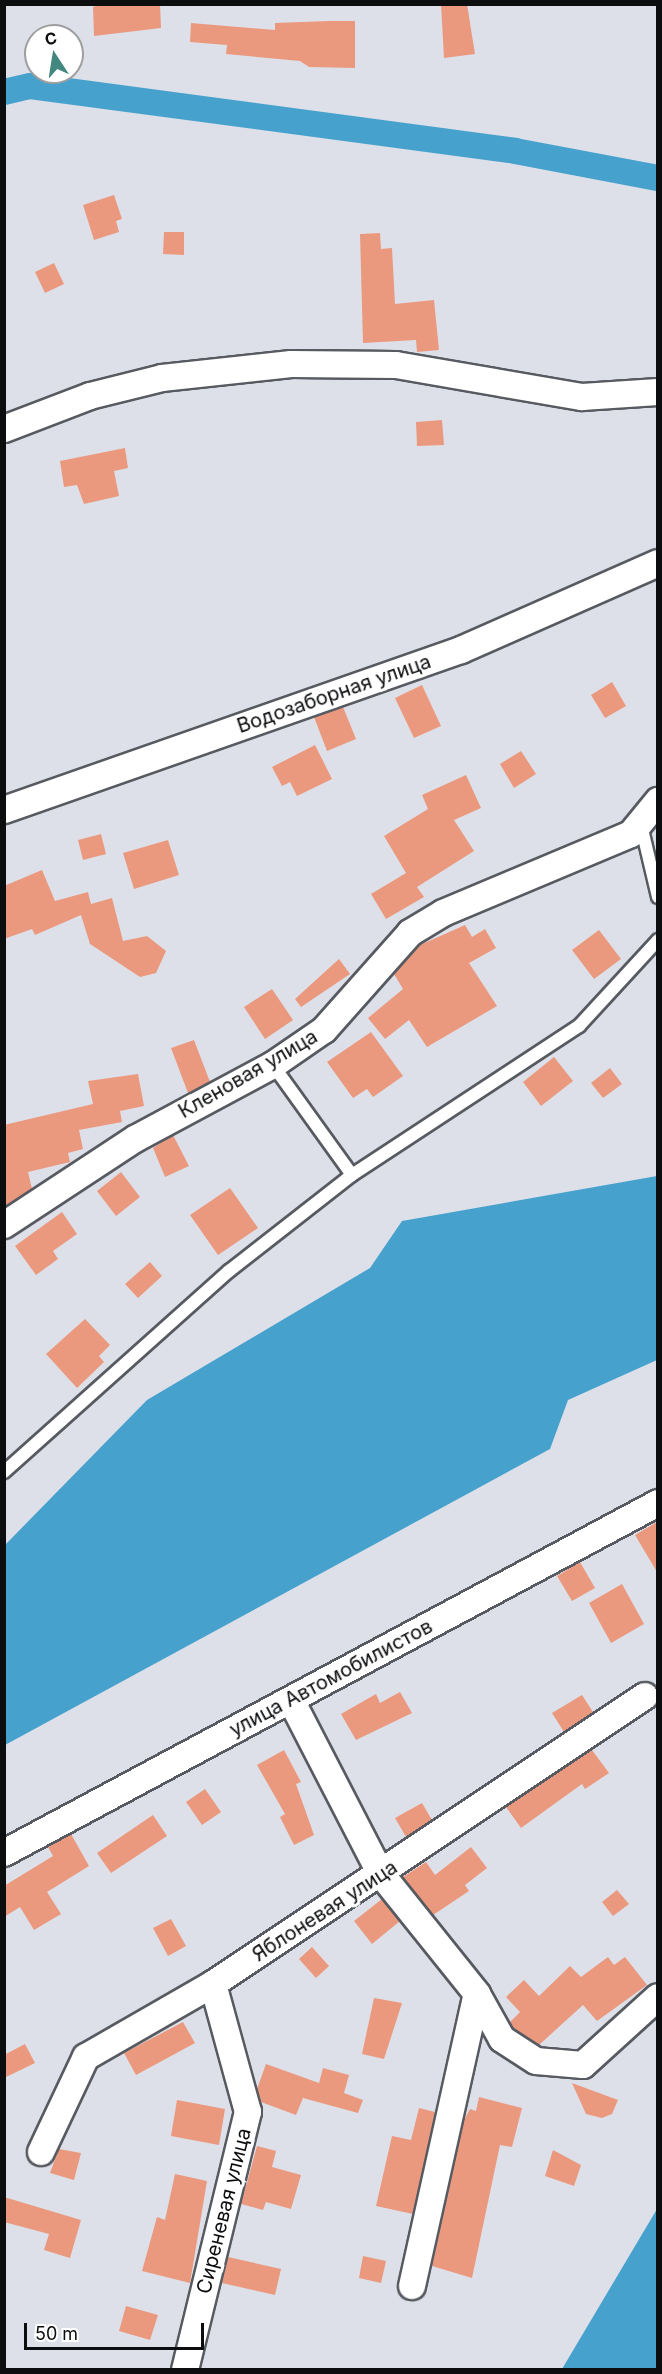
<!DOCTYPE html>
<html>
<head>
<meta charset="utf-8">
<style>
  body { margin:0 }
  #map { position:relative; width:662px; height:2374px; overflow:hidden; background:#dde0e8; font-family:Inter,sans-serif }
  div>[style] { position:absolute }
  [style*='--x'] { left:calc(var(--x)*1px); top:calc(var(--y)*1px); width:calc(var(--w)*1px); rotate:calc(var(--a)*1deg) }
  .water>* { inset:0; background:#47a1cd }
  .canal>* { height:26px; margin:-13px; padding:0 13px; transform-origin:13px; border-radius:13px; background:#47a1cd }
  .building>* { inset:0; background:#eb997e }
  .roads { filter:drop-shadow(2px 0 #575a60) drop-shadow(-2px 0 #575a60) drop-shadow(0 2px #575a60) drop-shadow(0 -2px #575a60) }
  .lane>* { height:12px; margin:-6px; padding:0 6px; transform-origin:6px; border-radius:6px; background:#fff }
  .street>* { height:26px; margin:-13px; padding:0 13px; transform-origin:13px; border-radius:13px; background:#fff }
  span { translate:-50% -50%; white-space:nowrap; text-align:center; line-height:1.15; -webkit-text-stroke:6px #fff; paint-order:stroke }
  .street-label { font-size:20px; color:#0c0d0f }
  .frame { position:absolute; inset:0; border:6px solid #0c0d0f; pointer-events:none }
  .north { position:absolute; left:24px; top:24px; width:60px; height:60px; box-sizing:border-box; background:#fff; border:2px solid #9e9e9f; border-radius:50%; rotate:348deg; font-size:16px; font-weight:700; line-height:24px; text-align:center; color:#0c0d0f }
  .north::after { content:''; display:block; margin:auto; width:21px; height:27px; background:#428881; clip-path:polygon(50% 0,100% 100%,50% 72%,0 100%) }
  .scale { position:absolute; left:24px; top:2323px; width:180px; height:27px; box-sizing:border-box; border:3px solid #0c0d0f; border-top:0; padding-left:8px; font-size:18px; line-height:21px; white-space:nowrap; color:#0c0d0f; -webkit-text-stroke:4px #fff; paint-order:stroke }
</style>
</head>
<body>
<div id="map">
  <div class="water">
    <i style="clip-path:polygon(657px 1176px,657px 1360px,568px 1400px,550px 1449px,5px 1745px,5px 1545px,147px 1400px,370px 1268px,402px 1221px)"></i>
    <i style="clip-path:polygon(657px 2209px,657px 2369px,562px 2369px)"></i>
  </div>
  <div class="canal">
    <i style="--x:4;--y:92;--w:27;--a:-13"></i>
    <i style="--x:30;--y:86;--w:489;--a:7.6"></i>
    <i style="--x:515;--y:151;--w:146;--a:10.7"></i>
  </div>
  <div class="building">
    <i style="clip-path:polygon(101px 4px,160px 4px,161px 28px,94px 36px,93px 7px)"></i>
    <i style="clip-path:polygon(441px 4px,467px 4px,475px 54px,444px 58px)"></i>
    <i style="clip-path:polygon(329px 21px,355px 21px,355px 68px,309px 67px,300px 61px,226px 54px,227px 45px,190px 42px,191px 23px,275px 30px,275px 23px)"></i>
    <i style="clip-path:polygon(114px 195px,122px 219px,116px 221px,119px 232px,94px 240px,83px 205px)"></i>
    <i style="clip-path:polygon(164px 232px,184px 232px,184px 255px,163px 254px)"></i>
    <i style="clip-path:polygon(380px 233px,381px 249px,392px 248px,395px 304px,434px 300px,439px 350px,417px 352px,416px 340px,363px 343px,360px 234px)"></i>
    <i style="clip-path:polygon(54px 263px,64px 284px,45px 293px,35px 272px)"></i>
    <i style="clip-path:polygon(442px 420px,444px 445px,417px 446px,416px 422px)"></i>
    <i style="clip-path:polygon(125px 448px,128px 468px,114px 471px,119px 496px,84px 504px,77px 485px,64px 487px,60px 461px)"></i>
    <i style="clip-path:polygon(612px 682px,626px 706px,605px 718px,591px 695px)"></i>
    <i style="clip-path:polygon(422px 685px,441px 726px,414px 738px,395px 698px)"></i>
    <i style="clip-path:polygon(343px 707px,356px 739px,327px 751px,314px 717px)"></i>
    <i style="clip-path:polygon(315px 745px,332px 779px,297px 796px,290px 782px,282px 786px,272px 767px)"></i>
    <i style="clip-path:polygon(521px 751px,536px 774px,514px 788px,500px 764px)"></i>
    <i style="clip-path:polygon(466px 775px,481px 808px,454px 820px,474px 851px,417px 887px,424px 897px,386px 919px,371px 894px,406px 873px,384px 836px,428px 809px,422px 795px)"></i>
    <i style="clip-path:polygon(101px 834px,106px 854px,83px 860px,78px 840px)"></i>
    <i style="clip-path:polygon(168px 840px,179px 875px,134px 889px,123px 853px)"></i>
    <i style="clip-path:polygon(42px 870px,55px 901px,88px 892px,91px 904px,112px 898px,123px 941px,147px 936px,166px 951px,156px 973px,140px 977px,90px 944px,81px 915px,35px 935px,32px 929px,4px 939px,4px 886px)"></i>
    <i style="clip-path:polygon(465px 925px,472px 937px,485px 929px,496px 948px,469px 963px,497px 1006px,427px 1047px,409px 1020px,385px 1039px,368px 1018px,403px 989px,394px 974px,420px 945px)"></i>
    <i style="clip-path:polygon(599px 930px,621px 959px,594px 979px,572px 950px)"></i>
    <i style="clip-path:polygon(339px 959px,350px 974px,301px 1007px,295px 999px)"></i>
    <i style="clip-path:polygon(272px 989px,293px 1020px,265px 1039px,244px 1007px)"></i>
    <i style="clip-path:polygon(371px 1032px,403px 1076px,373px 1097px,367px 1089px,353px 1098px,327px 1062px)"></i>
    <i style="clip-path:polygon(194px 1040px,210px 1082px,188px 1093px,171px 1048px)"></i>
    <i style="clip-path:polygon(554px 1057px,573px 1081px,541px 1106px,523px 1082px)"></i>
    <i style="clip-path:polygon(610px 1068px,622px 1084px,603px 1098px,591px 1083px)"></i>
    <i style="clip-path:polygon(138px 1074px,144px 1106px,120px 1111px,122px 1122px,79px 1130px,83px 1149px,68px 1153px,70px 1162px,28px 1172px,32px 1189px,4px 1207px,4px 1125px,93px 1104px,88px 1081px)"></i>
    <i style="clip-path:polygon(173px 1135px,189px 1166px,165px 1177px,153px 1148px)"></i>
    <i style="clip-path:polygon(121px 1172px,140px 1197px,116px 1216px,97px 1191px)"></i>
    <i style="clip-path:polygon(230px 1188px,258px 1228px,218px 1255px,190px 1215px)"></i>
    <i style="clip-path:polygon(62px 1212px,77px 1234px,53px 1251px,58px 1259px,36px 1275px,15px 1246px)"></i>
    <i style="clip-path:polygon(150px 1262px,162px 1276px,138px 1298px,125px 1284px)"></i>
    <i style="clip-path:polygon(85px 1319px,110px 1345px,99px 1356px,104px 1362px,77px 1388px,46px 1354px)"></i>
    <i style="clip-path:polygon(657px 1522px,657px 1572px,635px 1535px)"></i>
    <i style="clip-path:polygon(580px 1562px,595px 1588px,572px 1601px,557px 1576px)"></i>
    <i style="clip-path:polygon(622px 1584px,644px 1624px,611px 1643px,589px 1603px)"></i>
    <i style="clip-path:polygon(400px 1692px,412px 1713px,356px 1740px,341px 1714px,376px 1694px,380px 1703px)"></i>
    <i style="clip-path:polygon(582px 1695px,593px 1712px,564px 1732px,552px 1713px)"></i>
    <i style="clip-path:polygon(284px 1750px,301px 1782px,296px 1784px,314px 1835px,294px 1845px,280px 1817px,285px 1814px,257px 1765px)"></i>
    <i style="clip-path:polygon(592px 1750px,609px 1773px,585px 1789px,582px 1784px,521px 1828px,506px 1807px)"></i>
    <i style="clip-path:polygon(205px 1789px,221px 1812px,202px 1825px,186px 1802px)"></i>
    <i style="clip-path:polygon(422px 1803px,432px 1820px,406px 1837px,395px 1818px)"></i>
    <i style="clip-path:polygon(153px 1815px,167px 1836px,111px 1873px,97px 1853px)"></i>
    <i style="clip-path:polygon(71px 1834px,89px 1866px,47px 1892px,61px 1914px,34px 1930px,20px 1907px,4px 1917px,4px 1886px,53px 1856px,48px 1847px)"></i>
    <i style="clip-path:polygon(471px 1847px,487px 1868px,465px 1885px,469px 1891px,433px 1915px,403px 1877px,426px 1862px,435px 1875px)"></i>
    <i style="clip-path:polygon(617px 1890px,629px 1904px,613px 1916px,602px 1902px)"></i>
    <i style="clip-path:polygon(382px 1899px,400px 1921px,372px 1944px,354px 1921px)"></i>
    <i style="clip-path:polygon(171px 1919px,186px 1946px,168px 1956px,153px 1928px)"></i>
    <i style="clip-path:polygon(312px 1947px,329px 1966px,316px 1978px,299px 1959px)"></i>
    <i style="clip-path:polygon(608px 1957px,614px 1965px,625px 1957px,647px 1985px,597px 2021px,583px 2005px,539px 2045px,513px 2028px,510px 2022px,520px 2012px,506px 1997px,524px 1980px,539px 1996px,570px 1966px,581px 1977px)"></i>
    <i style="clip-path:polygon(374px 1998px,402px 2003px,384px 2059px,362px 2054px)"></i>
    <i style="clip-path:polygon(183px 2022px,195px 2043px,136px 2075px,124px 2053px)"></i>
    <i style="clip-path:polygon(25px 2044px,35px 2063px,4px 2078px,4px 2055px)"></i>
    <i style="clip-path:polygon(266px 2064px,319px 2083px,323px 2068px,349px 2075px,344px 2093px,363px 2100px,358px 2113px,303px 2098px,296px 2115px,261px 2102px,257px 2089px)"></i>
    <i style="clip-path:polygon(572px 2083px,618px 2100px,612px 2114px,602px 2118px,586px 2114px)"></i>
    <i style="clip-path:polygon(479px 2097px,522px 2108px,512px 2147px,500px 2145px,472px 2278px,432px 2266px,464px 2120px,470px 2109px,476px 2111px)"></i>
    <i style="clip-path:polygon(177px 2100px,225px 2109px,219px 2145px,171px 2136px)"></i>
    <i style="clip-path:polygon(419px 2108px,435px 2112px,413px 2214px,376px 2206px,392px 2136px,411px 2140px)"></i>
    <i style="clip-path:polygon(257px 2146px,276px 2151px,272px 2167px,301px 2175px,291px 2209px,266px 2202px,263px 2210px,241px 2204px)"></i>
    <i style="clip-path:polygon(59px 2149px,81px 2153px,74px 2180px,50px 2173px)"></i>
    <i style="clip-path:polygon(553px 2150px,581px 2165px,574px 2186px,545px 2176px)"></i>
    <i style="clip-path:polygon(175px 2174px,207px 2181px,190px 2283px,142px 2271px,157px 2217px,165px 2220px)"></i>
    <i style="clip-path:polygon(4px 2197px,81px 2220px,70px 2258px,44px 2250px,49px 2234px,4px 2222px)"></i>
    <i style="clip-path:polygon(363px 2256px,386px 2261px,381px 2283px,359px 2278px)"></i>
    <i style="clip-path:polygon(228px 2257px,281px 2269px,275px 2295px,222px 2283px)"></i>
    <i style="clip-path:polygon(126px 2306px,158px 2315px,150px 2340px,119px 2331px)"></i>
  </div>
  <div class="roads">
    <div class="lane">
      <i style="--x:641;--y:825;--w:74;--a:76.7"></i>
      <i style="--x:273;--y:1065;--w:135;--a:54.3"></i>
      <i style="--x:4;--y:1472;--w:302;--a:-41.8"></i>
      <i style="--x:229;--y:1271;--w:156;--a:-38"></i>
      <i style="--x:352;--y:1175;--w:272;--a:-33.3"></i>
      <i style="--x:579;--y:1026;--w:117;--a:-47.4"></i>
    </div>
    <div class="street">
      <i style="--x:4;--y:429;--w:92;--a:-21"></i>
      <i style="--x:90;--y:396;--w:74;--a:-14"></i>
      <i style="--x:162;--y:378;--w:130;--a:-6.2"></i>
      <i style="--x:291;--y:364;--w:105;--a:0.5"></i>
      <i style="--x:396;--y:365;--w:189;--a:9.8"></i>
      <i style="--x:582;--y:397;--w:76;--a:-3.8"></i>
      <i style="--x:4;--y:810;--w:484;--a:-19.3"></i>
      <i style="--x:461;--y:650;--w:215;--a:-23.8"></i>
      <i style="--x:4;--y:1225;--w:157;--a:-33.3"></i>
      <i style="--x:135;--y:1139;--w:157;--a:-28.2"></i>
      <i style="--x:273;--y:1065;--w:62;--a:-34.5"></i>
      <i style="--x:324;--y:1030;--w:130;--a:-48.4"></i>
      <i style="--x:410;--y:933;--w:39;--a:-31"></i>
      <i style="--x:443;--y:913;--w:204;--a:-22.8"></i>
      <i style="--x:631;--y:834;--w:43;--a:-50.7"></i>
      <i style="--x:291;--y:1700;--w:196;--a:62.7"></i>
      <i style="--x:381;--y:1874;--w:154;--a:51.3"></i>
      <i style="--x:477;--y:1994;--w:51;--a:60.9"></i>
      <i style="--x:502;--y:2039;--w:40;--a:32.9"></i>
      <i style="--x:536;--y:2061;--w:47;--a:4.9"></i>
      <i style="--x:583;--y:2065;--w:101;--a:-42.2"></i>
      <i style="--x:4;--y:1853;--w:742;--a:-28.15"></i>
      <i style="--x:41;--y:2152;--w:105;--a:-64.7"></i>
      <i style="--x:86;--y:2057;--w:146;--a:-29.9"></i>
      <i style="--x:213;--y:1984;--w:519;--a:-33.69"></i>
      <i style="--x:412;--y:2286;--w:299;--a:-77.5"></i>
      <i style="--x:185;--y:2370;--w:266;--a:-76.3"></i>
      <i style="--x:248;--y:2112;--w:133;--a:-105.3"></i>
    </div>
  </div>
  <div class="street-label">
    <span style="left:334px;top:694px;rotate:-19deg">Водозаборная улица</span>
    <span style="left:248px;top:1074px;rotate:-30deg">Кленовая улица</span>
    <span style="left:331px;top:1678px;rotate:-28deg">улица Автомобилистов</span>
    <span style="left:325px;top:1911px;rotate:-33deg">Яблоневая улица</span>
    <span style="left:224px;top:2211px;rotate:-76deg">Сиреневая улица</span>
  </div>
  <div class="frame"></div>
  <div class="north">С</div>
  <div class="scale">50 m</div>
</div>
</body>
</html>
